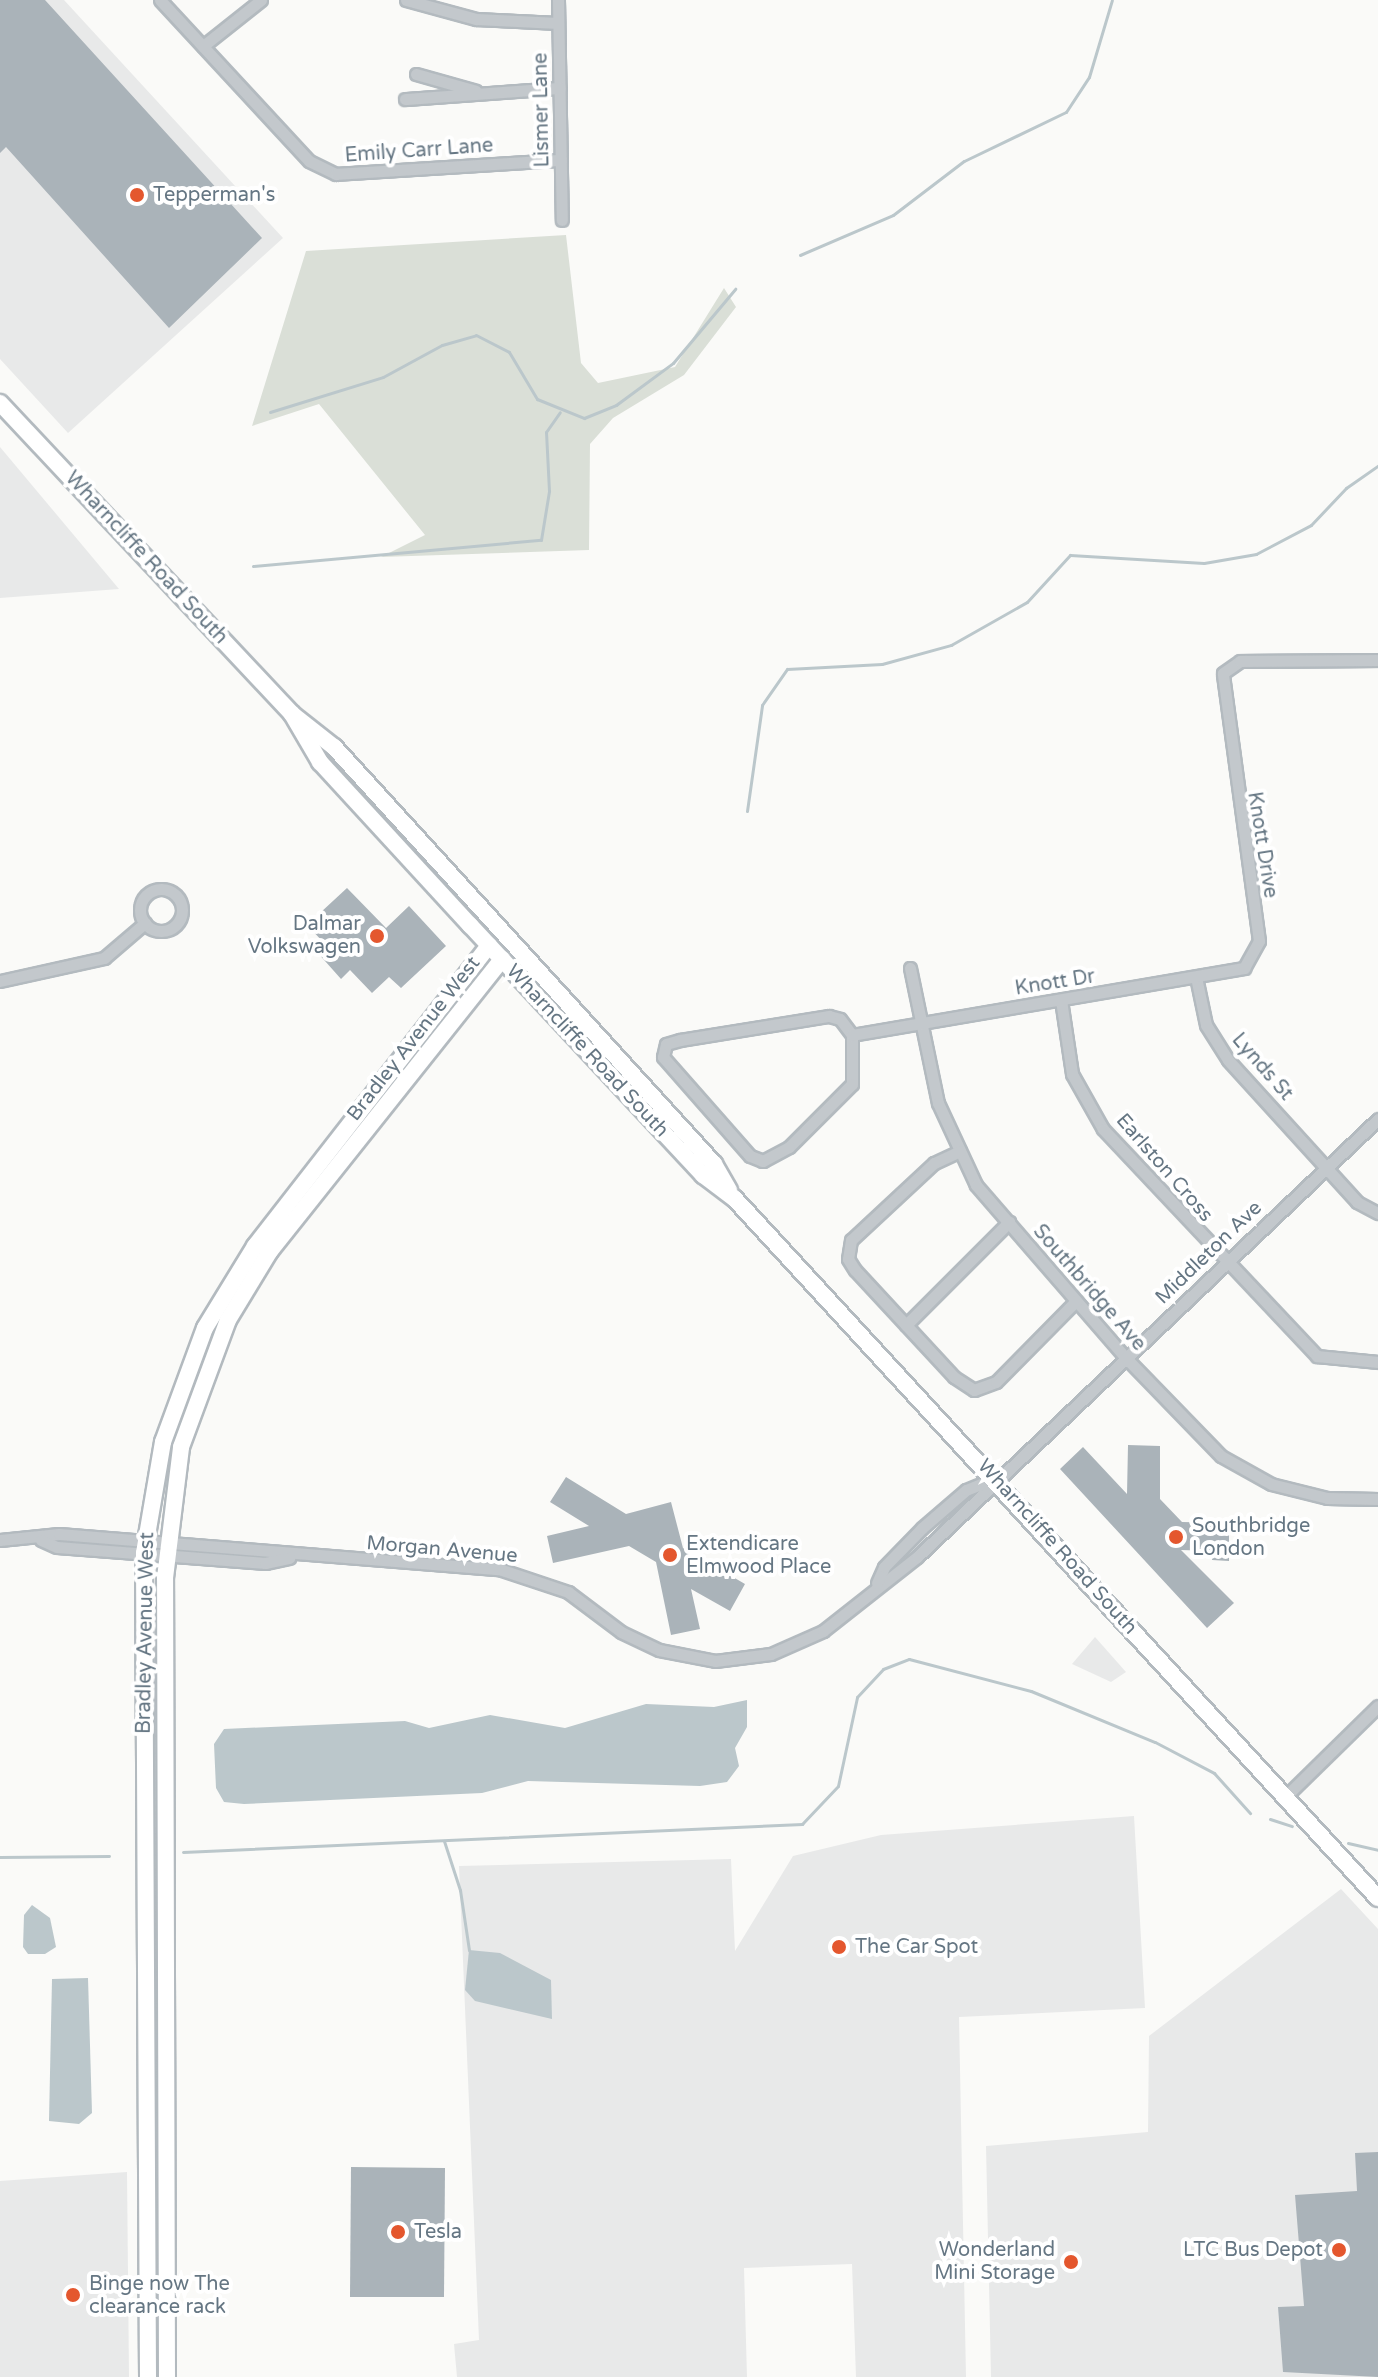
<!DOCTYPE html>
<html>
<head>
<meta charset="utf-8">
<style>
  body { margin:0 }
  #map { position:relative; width:1378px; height:2377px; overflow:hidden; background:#fafaf8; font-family:"Varela Round",sans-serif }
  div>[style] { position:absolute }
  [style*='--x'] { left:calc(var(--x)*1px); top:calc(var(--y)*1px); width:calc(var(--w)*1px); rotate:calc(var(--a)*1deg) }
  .built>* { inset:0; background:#e8e9e9 }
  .green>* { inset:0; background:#dadfd7 }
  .water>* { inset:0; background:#bbc7cb }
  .stream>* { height:3px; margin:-1.5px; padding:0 1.5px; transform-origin:1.5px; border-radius:1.5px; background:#bbc7cb }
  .building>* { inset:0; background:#aab3b9 }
  .roads { filter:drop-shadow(2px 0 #b3babf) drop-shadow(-2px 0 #b3babf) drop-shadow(0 2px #b3babf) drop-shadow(0 -2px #b3babf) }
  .minor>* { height:11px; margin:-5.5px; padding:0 5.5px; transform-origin:5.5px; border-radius:5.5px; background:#c3c8cc }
  .minor>.ring { margin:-5.5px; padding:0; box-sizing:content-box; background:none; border:11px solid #c3c8cc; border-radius:50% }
  .secondary>* { height:16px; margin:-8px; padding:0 8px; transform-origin:8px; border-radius:8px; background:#fff }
  .dots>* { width:22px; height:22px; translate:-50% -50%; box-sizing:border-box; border:4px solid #fff; border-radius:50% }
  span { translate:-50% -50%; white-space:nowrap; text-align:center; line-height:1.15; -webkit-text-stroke:8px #fff; paint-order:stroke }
  .street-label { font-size:20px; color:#657683 }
  .poi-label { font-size:20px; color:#657683 }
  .left { translate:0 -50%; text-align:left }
  .right { translate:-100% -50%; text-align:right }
</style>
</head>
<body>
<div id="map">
  <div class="built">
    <i style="clip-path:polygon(0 0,64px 0,283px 238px,68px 433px,0 359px)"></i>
    <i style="clip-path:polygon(0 447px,119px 589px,0 598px)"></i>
    <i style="clip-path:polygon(1095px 1637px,1126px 1672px,1111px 1682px,1072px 1664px)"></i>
    <i style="clip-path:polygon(1134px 1816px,1145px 2008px,959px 2017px,966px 2377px,856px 2377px,852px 2264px,744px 2268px,747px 2377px,457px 2377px,454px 2344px,479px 2340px,459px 1866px,731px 1859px,735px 1951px,793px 1856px,881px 1835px)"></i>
    <i style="clip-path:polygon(1341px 1889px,1378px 1929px,1378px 2377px,991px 2377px,986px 2146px,1148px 2132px,1149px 2036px)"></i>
    <i style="clip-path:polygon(127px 2172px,129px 2377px,0 2377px,0 2181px)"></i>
  </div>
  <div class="green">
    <i style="clip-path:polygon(566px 235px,581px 363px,598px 383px,675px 367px,724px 288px,736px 307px,684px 375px,613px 418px,590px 444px,589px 550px,381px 557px,425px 535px,319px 404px,252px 426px,306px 251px)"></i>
  </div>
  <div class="water">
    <i style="clip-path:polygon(747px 1700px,747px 1727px,735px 1748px,739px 1766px,727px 1782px,700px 1786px,528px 1781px,482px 1793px,244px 1804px,224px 1802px,216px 1788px,214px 1744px,224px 1729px,405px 1721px,429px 1728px,490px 1715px,565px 1728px,646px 1704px,714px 1707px)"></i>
    <i style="clip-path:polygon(32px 1905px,50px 1918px,56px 1947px,45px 1954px,28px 1954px,23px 1947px,24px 1915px)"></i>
    <i style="clip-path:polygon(469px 1950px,500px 1953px,551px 1980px,552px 2019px,475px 2001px,465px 1990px)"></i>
    <i style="clip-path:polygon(88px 1978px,92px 2113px,79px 2124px,49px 2121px,52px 1979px)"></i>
  </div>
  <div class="stream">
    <i style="--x:800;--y:255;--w:101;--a:-23.3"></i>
    <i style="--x:893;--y:215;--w:89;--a:-37.3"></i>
    <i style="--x:964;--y:161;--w:113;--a:-25.7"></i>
    <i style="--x:1066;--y:112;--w:42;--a:-56.7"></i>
    <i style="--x:1089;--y:77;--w:80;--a:-73.4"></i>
    <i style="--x:270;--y:412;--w:118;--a:-17.2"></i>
    <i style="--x:383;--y:377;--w:67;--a:-28.5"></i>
    <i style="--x:442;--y:345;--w:35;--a:-16"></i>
    <i style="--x:476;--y:335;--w:37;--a:27"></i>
    <i style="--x:509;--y:352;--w:55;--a:59.2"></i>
    <i style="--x:537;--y:399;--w:51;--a:22"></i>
    <i style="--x:584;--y:418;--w:35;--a:-22"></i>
    <i style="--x:616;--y:405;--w:71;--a:-36.4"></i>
    <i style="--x:673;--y:363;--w:97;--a:-50"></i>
    <i style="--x:253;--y:566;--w:289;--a:-5.2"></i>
    <i style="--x:541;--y:540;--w:50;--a:-80.7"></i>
    <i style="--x:549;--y:491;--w:59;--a:-92.9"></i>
    <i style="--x:546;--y:432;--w:24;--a:-55"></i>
    <i style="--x:747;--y:811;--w:107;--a:-81.9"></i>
    <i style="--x:762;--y:705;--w:44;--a:-55.2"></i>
    <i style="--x:787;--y:669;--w:95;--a:-3"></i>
    <i style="--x:882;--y:664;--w:72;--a:-15.4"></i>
    <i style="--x:951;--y:645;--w:87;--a:-29.5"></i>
    <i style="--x:1027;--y:602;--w:64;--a:-47.5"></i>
    <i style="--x:1070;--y:555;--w:134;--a:3.4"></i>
    <i style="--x:1204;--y:563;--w:53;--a:-9.8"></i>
    <i style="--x:1256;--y:554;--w:62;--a:-27.8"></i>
    <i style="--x:1311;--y:525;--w:51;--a:-46.6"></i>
    <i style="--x:1346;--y:488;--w:39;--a:-35"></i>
    <i style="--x:1270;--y:1819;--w:23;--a:18"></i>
    <i style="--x:444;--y:1841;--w:52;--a:71.9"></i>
    <i style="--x:460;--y:1890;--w:61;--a:81.5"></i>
    <i style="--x:1348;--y:1843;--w:31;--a:13"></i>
    <i style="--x:183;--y:1852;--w:620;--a:-2.59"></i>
    <i style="--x:802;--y:1824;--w:52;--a:-46.5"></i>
    <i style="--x:838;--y:1786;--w:91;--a:-77.9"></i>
    <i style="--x:857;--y:1697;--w:38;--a:-47"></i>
    <i style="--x:883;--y:1669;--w:28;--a:-21"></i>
    <i style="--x:909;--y:1659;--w:126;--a:14.7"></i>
    <i style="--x:1031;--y:1691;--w:134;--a:22.4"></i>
    <i style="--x:1155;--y:1742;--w:67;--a:27.7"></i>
    <i style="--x:1214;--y:1773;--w:54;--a:48"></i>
    <i style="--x:0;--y:1857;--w:109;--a:-0.5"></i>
  </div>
  <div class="building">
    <i style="clip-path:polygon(0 0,45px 0,262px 238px,169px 328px,6px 147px,0 153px)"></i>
    <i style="clip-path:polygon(347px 888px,386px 928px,409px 906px,446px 946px,401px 988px,389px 977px,372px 993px,350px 970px,341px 979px,317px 952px,325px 944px,307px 925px)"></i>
    <i style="clip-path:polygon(1128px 1445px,1160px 1446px,1160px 1499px,1182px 1522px,1229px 1523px,1229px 1561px,1212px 1560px,1213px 1551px,1181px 1550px,1234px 1603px,1207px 1628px,1060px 1469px,1083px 1447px,1127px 1494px)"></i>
    <i style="clip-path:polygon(566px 1477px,626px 1514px,671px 1502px,683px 1548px,745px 1584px,730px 1611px,691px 1589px,700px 1629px,671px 1635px,656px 1562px,629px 1546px,553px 1563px,547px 1536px,589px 1526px,550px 1502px)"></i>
    <i style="clip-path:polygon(1378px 2152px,1378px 2377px,1283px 2372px,1278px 2307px,1304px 2306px,1295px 2195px,1357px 2191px,1355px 2153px)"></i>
    <i style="clip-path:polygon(351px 2167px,445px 2168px,444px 2297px,350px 2297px)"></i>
  </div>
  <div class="roads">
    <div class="minor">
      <i style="--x:160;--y:0;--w:219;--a:47.2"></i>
      <i style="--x:309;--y:161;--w:30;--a:26"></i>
      <i style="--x:336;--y:174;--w:225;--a:-3.6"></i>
      <i style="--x:406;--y:0;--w:73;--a:15.2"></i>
      <i style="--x:476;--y:19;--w:82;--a:2.8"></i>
      <i style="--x:558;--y:0;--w:220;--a:89"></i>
      <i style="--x:203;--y:46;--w:74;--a:-38.4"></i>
      <i style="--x:416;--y:74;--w:62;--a:15.8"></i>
      <i style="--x:405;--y:99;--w:155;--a:-4.1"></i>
      <i class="ring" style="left:140px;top:889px;width:31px;height:31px"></i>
      <i style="--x:910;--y:968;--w:138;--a:78.3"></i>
      <i style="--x:938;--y:1103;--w:90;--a:65.1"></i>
      <i style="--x:976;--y:1185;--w:229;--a:49.1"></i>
      <i style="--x:1126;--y:1358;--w:136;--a:45.9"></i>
      <i style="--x:1221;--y:1456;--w:57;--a:29.2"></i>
      <i style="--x:1271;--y:1484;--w:58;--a:14"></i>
      <i style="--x:1327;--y:1498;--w:51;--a:1.1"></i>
      <i style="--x:1196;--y:977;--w:49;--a:78.2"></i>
      <i style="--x:1206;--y:1025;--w:41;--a:57.8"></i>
      <i style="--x:1228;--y:1060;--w:192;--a:47.7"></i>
      <i style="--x:1357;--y:1202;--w:24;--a:28"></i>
      <i style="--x:0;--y:981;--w:107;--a:-12.5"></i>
      <i style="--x:104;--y:958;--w:54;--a:-40.5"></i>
      <i style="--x:1061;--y:1000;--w:75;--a:81.5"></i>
      <i style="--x:1072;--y:1074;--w:63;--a:60.6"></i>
      <i style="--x:1103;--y:1129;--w:312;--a:46.7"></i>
      <i style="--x:1317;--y:1356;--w:61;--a:5.6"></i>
      <i style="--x:852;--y:1035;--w:49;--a:90"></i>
      <i style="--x:852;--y:1084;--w:89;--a:135"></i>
      <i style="--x:789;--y:1147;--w:30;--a:152"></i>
      <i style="--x:763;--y:1161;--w:14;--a:-159"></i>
      <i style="--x:750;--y:1156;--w:132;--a:-131.3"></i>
      <i style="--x:663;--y:1057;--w:13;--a:-77"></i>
      <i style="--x:666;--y:1044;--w:15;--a:-16"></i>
      <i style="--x:680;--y:1040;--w:151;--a:-9.2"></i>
      <i style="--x:829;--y:1016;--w:11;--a:15"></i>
      <i style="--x:840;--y:1019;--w:20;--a:53"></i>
      <i style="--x:852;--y:1035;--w:398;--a:-9.7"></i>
      <i style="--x:1244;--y:968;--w:31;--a:-61"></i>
      <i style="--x:1259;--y:941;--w:270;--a:-97.7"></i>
      <i style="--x:1223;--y:673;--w:21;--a:-35"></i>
      <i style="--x:1240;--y:661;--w:138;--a:-0.4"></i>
      <i style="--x:960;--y:1151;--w:29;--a:155"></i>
      <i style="--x:934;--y:1163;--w:113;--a:137.1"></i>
      <i style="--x:851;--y:1240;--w:19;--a:99"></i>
      <i style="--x:848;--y:1259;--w:13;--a:58"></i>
      <i style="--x:855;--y:1270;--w:146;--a:47.2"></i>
      <i style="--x:954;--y:1377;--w:24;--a:33"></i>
      <i style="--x:974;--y:1390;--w:23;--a:-20"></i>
      <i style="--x:996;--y:1382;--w:114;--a:-45.4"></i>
      <i style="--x:906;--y:1325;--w:146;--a:-45"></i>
      <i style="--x:0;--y:1540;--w:59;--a:-5.8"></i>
      <i style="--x:59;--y:1534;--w:444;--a:4.6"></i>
      <i style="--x:502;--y:1570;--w:70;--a:18.4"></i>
      <i style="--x:568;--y:1592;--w:66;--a:37"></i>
      <i style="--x:621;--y:1632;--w:42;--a:25.3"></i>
      <i style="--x:659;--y:1650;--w:57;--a:11.1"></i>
      <i style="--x:715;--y:1661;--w:56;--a:-7.1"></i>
      <i style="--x:771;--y:1654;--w:57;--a:-23.9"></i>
      <i style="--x:823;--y:1631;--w:120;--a:-38.2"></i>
      <i style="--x:917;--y:1557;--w:636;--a:-43.53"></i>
      <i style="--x:41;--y:1540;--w:17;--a:24"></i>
      <i style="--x:57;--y:1547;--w:209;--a:4.4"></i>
      <i style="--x:265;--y:1563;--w:25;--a:-12"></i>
      <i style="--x:877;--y:1583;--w:17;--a:-66"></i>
      <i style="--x:884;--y:1567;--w:54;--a:-45.7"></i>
      <i style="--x:922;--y:1528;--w:58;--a:-40.8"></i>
      <i style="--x:966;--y:1490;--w:29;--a:-22"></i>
      <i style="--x:1285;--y:1797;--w:130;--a:-44.4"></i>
    </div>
    <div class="secondary">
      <i style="--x:0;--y:403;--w:427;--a:46.8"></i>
      <i style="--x:292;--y:714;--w:53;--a:38.2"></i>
      <i style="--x:334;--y:747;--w:564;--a:47.66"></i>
      <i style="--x:714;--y:1164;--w:30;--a:60"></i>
      <i style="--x:292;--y:714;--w:56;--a:59.7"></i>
      <i style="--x:320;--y:762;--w:222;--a:47.4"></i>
      <i style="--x:470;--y:925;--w:342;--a:47"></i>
      <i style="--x:703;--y:1175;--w:39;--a:37"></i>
      <i style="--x:734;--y:1198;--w:951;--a:47.39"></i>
      <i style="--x:148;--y:2377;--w:824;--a:-90.28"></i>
      <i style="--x:144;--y:1553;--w:113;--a:-80.3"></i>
      <i style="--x:163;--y:1442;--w:121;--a:-69.8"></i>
      <i style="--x:205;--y:1328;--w:96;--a:-58.6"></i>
      <i style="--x:255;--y:1246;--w:381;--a:-52.1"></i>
      <i style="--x:167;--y:2377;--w:799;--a:-90.14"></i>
      <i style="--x:165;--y:1578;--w:132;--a:-83"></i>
      <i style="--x:181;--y:1447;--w:135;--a:-69.7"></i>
      <i style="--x:228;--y:1320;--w:81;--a:-58.7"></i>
      <i style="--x:270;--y:1251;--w:373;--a:-51.5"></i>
    </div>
  </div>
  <div class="dots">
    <i style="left:137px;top:195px;background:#e4572e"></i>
    <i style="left:377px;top:936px;background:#e4572e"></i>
    <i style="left:1176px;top:1537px;background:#e4572e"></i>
    <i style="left:670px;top:1555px;background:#e4572e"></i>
    <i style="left:839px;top:1947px;background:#e4572e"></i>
    <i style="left:398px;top:2232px;background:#e4572e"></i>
    <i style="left:1339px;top:2250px;background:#e4572e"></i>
    <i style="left:1071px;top:2262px;background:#e4572e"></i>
    <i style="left:73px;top:2295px;background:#e4572e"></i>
  </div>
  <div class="street-label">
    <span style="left:542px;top:110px;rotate:-91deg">Lismer Lane</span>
    <span style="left:419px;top:151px;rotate:-4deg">Emily Carr Lane</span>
    <span style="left:146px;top:558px;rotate:47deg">Wharncliffe Road South</span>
    <span style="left:1262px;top:845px;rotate:81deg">Knott Drive</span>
    <span style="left:1055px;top:983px;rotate:-9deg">Knott Dr</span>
    <span style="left:414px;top:1039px;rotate:-52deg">Bradley Avenue West</span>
    <span style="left:587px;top:1051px;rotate:47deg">Wharncliffe Road South</span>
    <span style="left:1262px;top:1067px;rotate:49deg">Lynds St</span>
    <span style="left:1164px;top:1168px;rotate:49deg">Earlston Cross</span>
    <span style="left:1209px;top:1253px;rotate:-44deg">Middleton Ave</span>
    <span style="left:1089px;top:1288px;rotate:49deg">Southbridge Ave</span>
    <span style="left:1057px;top:1547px;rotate:48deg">Wharncliffe Road South</span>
    <span style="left:442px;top:1550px;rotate:5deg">Morgan Avenue</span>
    <span style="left:146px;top:1633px;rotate:-89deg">Bradley Avenue West</span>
  </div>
  <div class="poi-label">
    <span class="left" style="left:153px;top:195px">Tepperman's</span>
    <span class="right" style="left:361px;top:936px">Dalmar<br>Volkswagen</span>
    <span class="left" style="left:1192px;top:1538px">Southbridge<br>London</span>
    <span class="left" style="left:686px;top:1556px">Extendicare<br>Elmwood Place</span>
    <span class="left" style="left:855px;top:1947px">The Car Spot</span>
    <span class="left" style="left:414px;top:2232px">Tesla</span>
    <span class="right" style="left:1055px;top:2262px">Wonderland<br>Mini Storage</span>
    <span class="right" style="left:1323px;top:2250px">LTC Bus Depot</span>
    <span class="left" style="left:89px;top:2296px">Binge now The<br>clearance rack</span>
  </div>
</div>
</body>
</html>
